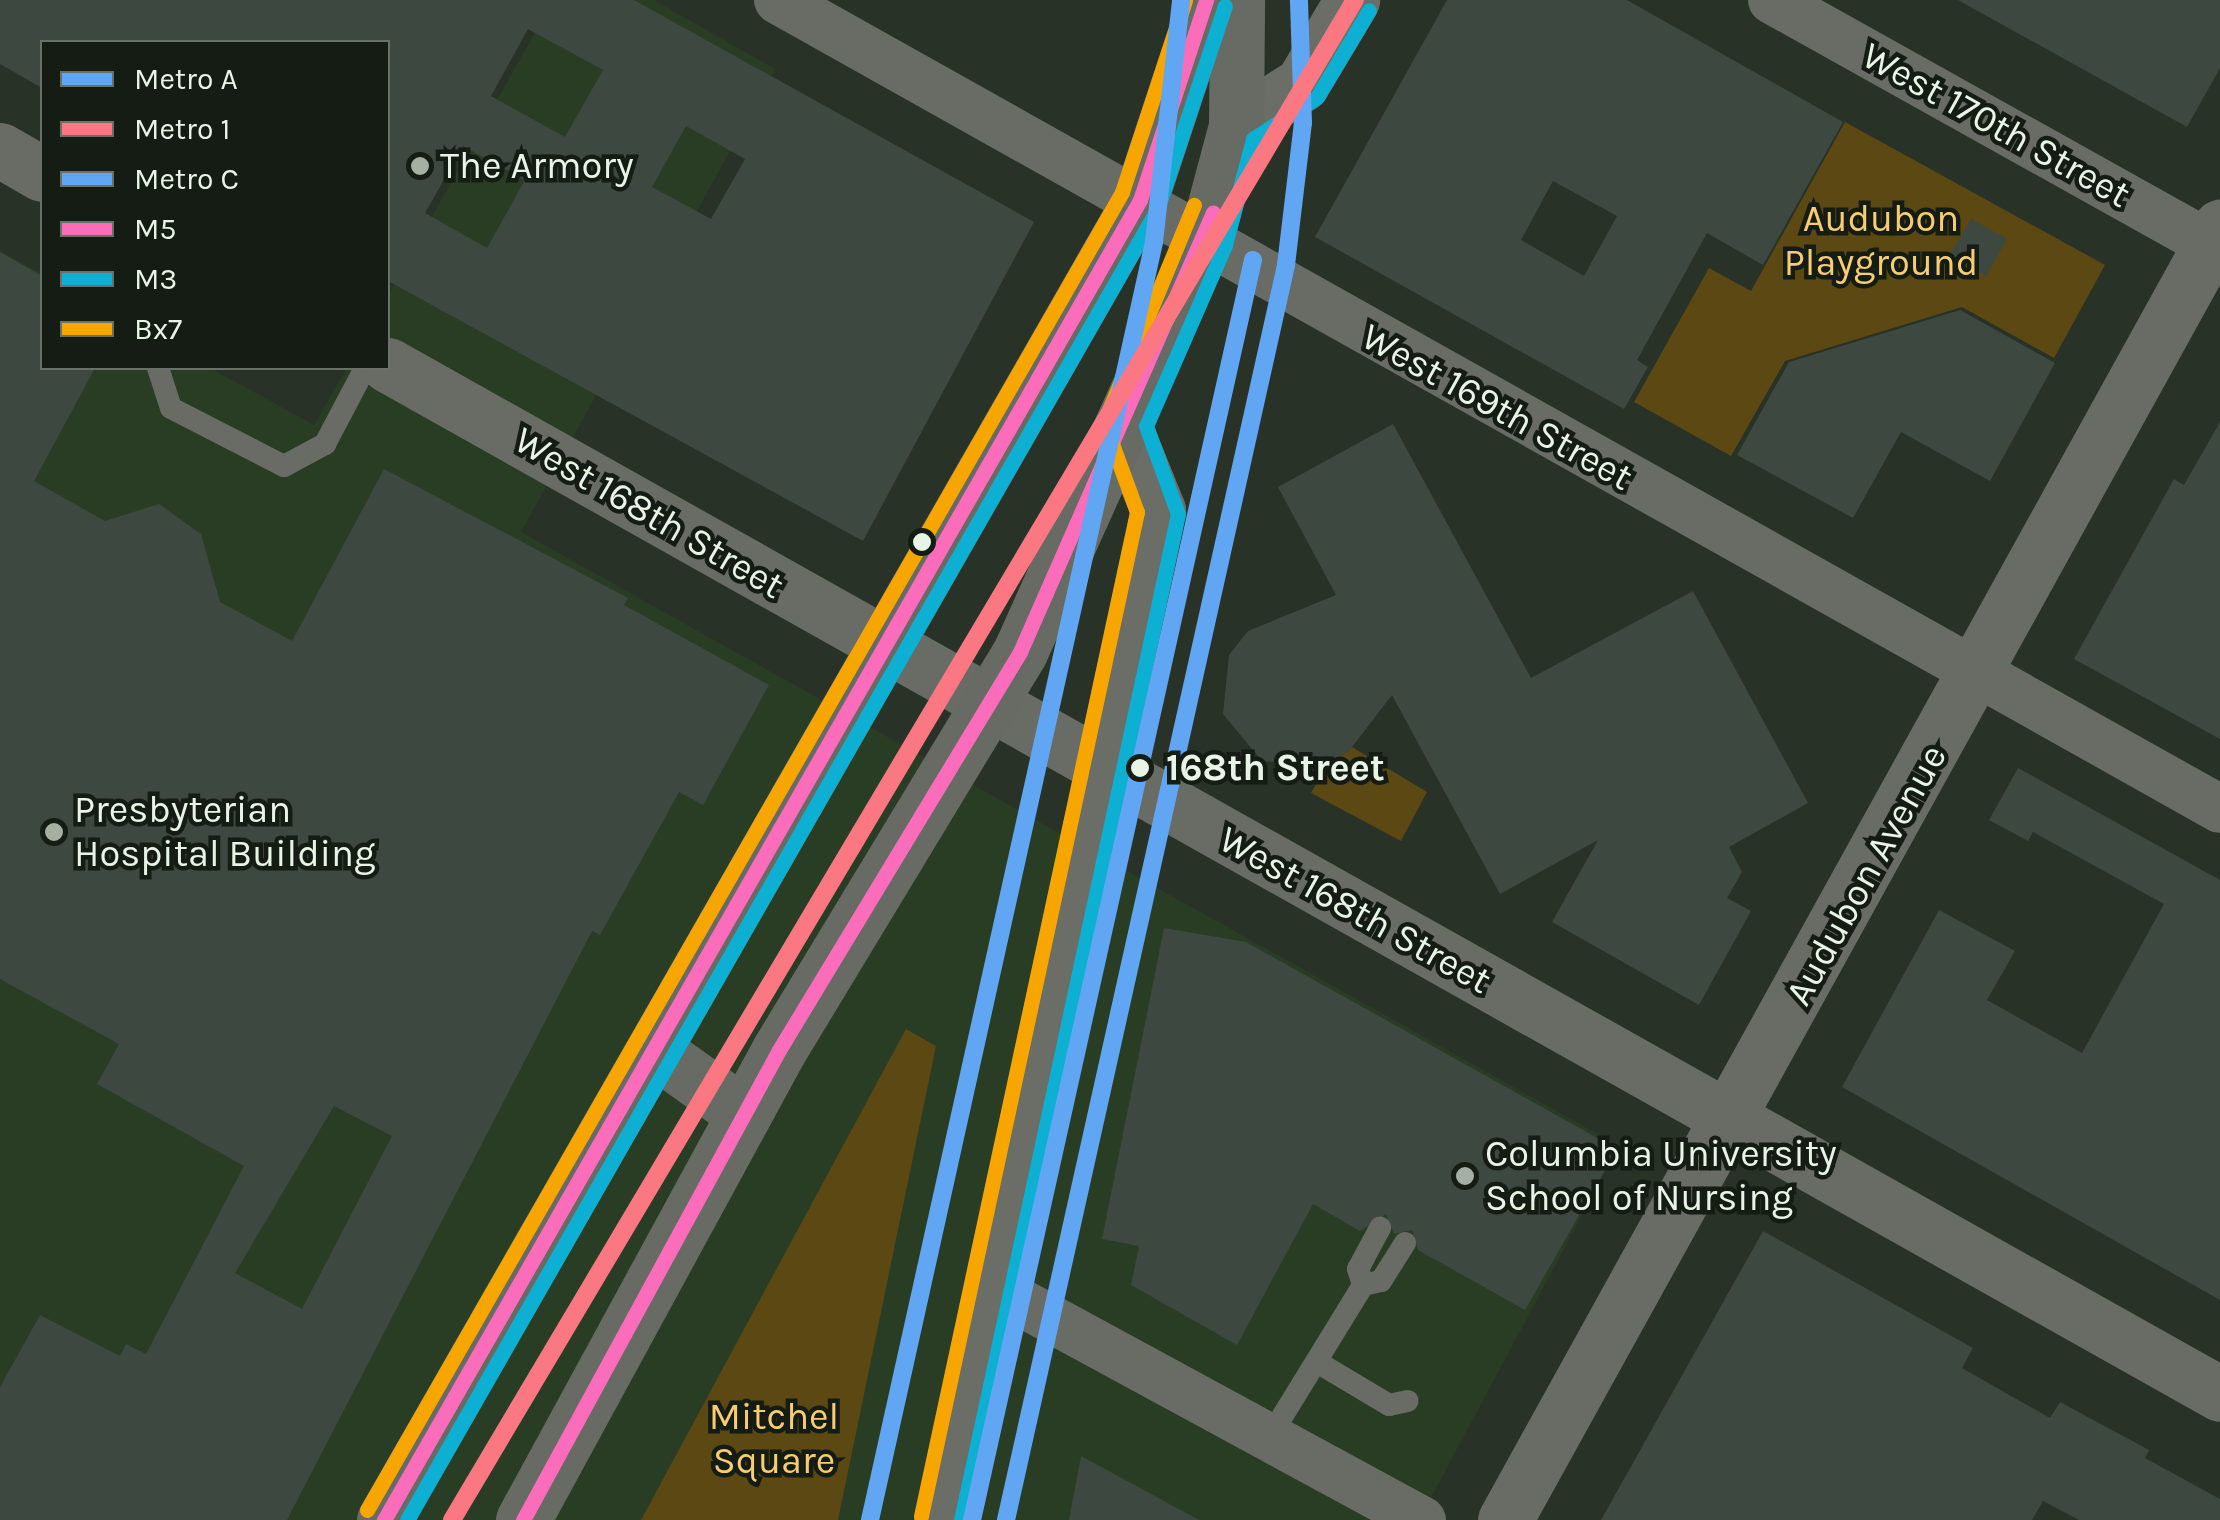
<!DOCTYPE html>
<html>
<head>
<meta charset="utf-8">
<style>
  body { margin:0 }
  #map { position:relative; width:2220px; height:1520px; overflow:hidden; background:#293227; font-family:Karla,sans-serif }
  div>[style] { position:absolute }
  [style*='--x'] { left:calc(var(--x)*1px); top:calc(var(--y)*1px); width:calc(var(--w)*1px); rotate:calc(var(--a)*1deg) }
  .built>* { inset:0; background:#293d25 }
  .green>* { inset:0; background:#5b4813 }
  .building>* { inset:0; background:#3d4840 }
  .service>* { height:22px; margin:-11px; padding:0 11px; transform-origin:11px; border-radius:11px; background:#696b65 }
  .minor>* { height:48px; margin:-24px; padding:0 24px; transform-origin:24px; border-radius:24px; background:#696b65 }
  .tertiary>* { height:55px; margin:-27.5px; padding:0 27.5px; transform-origin:27.5px; border-radius:27.5px; background:#696b65 }
  .secondary>* { height:55px; margin:-27.5px; padding:0 27.5px; transform-origin:27.5px; border-radius:27.5px; background:#6a6e66 }
  .primary>* { height:55px; margin:-27.5px; padding:0 27.5px; transform-origin:27.5px; border-radius:27.5px; background:#676b63 }
  .bus-1>* { height:15px; margin:-7.5px; padding:0 7.5px; transform-origin:7.5px; border-radius:7.5px; background:#fb6dba }
  .bus-2>* { height:15px; margin:-7.5px; padding:0 7.5px; transform-origin:7.5px; border-radius:7.5px; background:#0dafd3 }
  .bus-3>* { height:15px; margin:-7.5px; padding:0 7.5px; transform-origin:7.5px; border-radius:7.5px; background:#f7a600 }
  .metro-1>* { height:18px; margin:-9px; padding:0 9px; transform-origin:9px; border-radius:9px; background:#60a6f3 }
  .metro-2>* { height:18px; margin:-9px; padding:0 9px; transform-origin:9px; border-radius:9px; background:#fb7782 }
  .metro-3>* { height:18px; margin:-9px; padding:0 9px; transform-origin:9px; border-radius:9px; background:#60a6f3 }
  .dots>* { width:28px; height:28px; translate:-50% -50%; box-sizing:border-box; border:5px solid #141c13; border-radius:50% }
  span { translate:-50% -50%; white-space:nowrap; text-align:center; line-height:1.15; -webkit-text-stroke:9px #141c13; paint-order:stroke }
  .street-label { font-size:38px; color:#e8f4e6 }
  .poi-label { font-size:38px; color:#e8f4e6 }
  .left { translate:0 -50%; text-align:left }
  .park-label { font-size:38px; color:#f8cc71 }
  .stop-label { font-size:38px; color:#e8f4e6; font-weight:700 }
  .legend { position:absolute; left:40px; top:40px; width:350px; height:330px; box-sizing:border-box; background:#141c13; border:2px solid #697267; margin:0; padding:12px 18px; list-style:none; font-size:30px; color:#e8f4e6 }
  .legend li { display:flex; align-items:center; gap:20px; height:50px }
  .legend b { width:50px; border:2px solid #697267 }
</style>
</head>
<body>
<div id="map">
  <div class="built">
    <i style="clip-path:polygon(553px 0,654px 0,775px 69px,521px 532px,1619px 1146px,1419px 1520px,0 1520px,0 251px,42px 274px,42px 368px,210px 368px,314px 425px,347px 368px,388px 368px,388px 295px)"></i>
  </div>
  <div class="green">
    <i style="clip-path:polygon(1845px 122px,2105px 265px,2054px 358px,1962px 307px,1785px 361px,1731px 456px,1634px 402px,1709px 268px,1751px 291px)"></i>
    <i style="clip-path:polygon(1352px 747px,1427px 792px,1401px 841px,1311px 793px,1328px 763px)"></i>
    <i style="clip-path:polygon(906px 1029px,936px 1046px,838px 1520px,641px 1520px)"></i>
  </div>
  <div class="building">
    <i style="clip-path:polygon(evenodd,0 0,634px 0,1034px 222px,863px 541px,388px 281px,388px 42px,42px 42px,42px 88px,0 64px,0 0,528px 29px,603px 70px,565px 137px,491px 96px,528px 29px,0 0,686px 126px,745px 159px,711px 219px,652px 187px,686px 126px,0 0,463px 146px,525px 180px,487px 248px,425px 213px,463px 146px)"></i>
    <i style="clip-path:polygon(evenodd,1447px 0,1627px 0,1843px 122px,1763px 265px,1707px 233px,1637px 360px,1648px 367px,1624px 409px,1315px 237px,1447px 0,1553px 181px,1617px 216px,1584px 276px,1521px 240px,1553px 181px)"></i>
    <i style="clip-path:polygon(1958px 0,2220px 0,2220px 68px,2187px 127px)"></i>
    <i style="clip-path:polygon(1971px 219px,2007px 239px,1986px 276px,1949px 256px)"></i>
    <i style="clip-path:polygon(evenodd,0 252px,42px 276px,42px 368px,95px 368px,34px 481px,105px 521px,159px 504px,201px 534px,220px 602px,292px 641px,384px 469px,628px 598px,624px 605px,769px 685px,703px 805px,679px 792px,600px 935px,592px 931px,287px 1520px,0 1520px,0 1387px,40px 1315px,120px 1356px,126px 1344px,146px 1354px,244px 1166px,97px 1084px,119px 1044px,0 979px,0 252px,334px 1106px,392px 1136px,302px 1309px,235px 1273px,334px 1106px)"></i>
    <i style="clip-path:polygon(1960px 310px,2055px 363px,1990px 481px,1901px 432px,1853px 518px,1737px 455px,1789px 362px)"></i>
    <i style="clip-path:polygon(2220px 422px,2220px 739px,2074px 659px,2174px 479px,2184px 485px)"></i>
    <i style="clip-path:polygon(1393px 424px,1531px 678px,1693px 591px,1808px 803px,1729px 847px,1742px 872px,1727px 898px,1751px 911px,1699px 1005px,1552px 922px,1598px 840px,1500px 894px,1392px 695px,1349px 751px,1322px 766px,1262px 761px,1223px 714px,1229px 655px,1248px 631px,1336px 595px,1278px 487px)"></i>
    <i style="clip-path:polygon(2018px 768px,2220px 880px,2220px 1300px,1842px 1087px,1939px 910px,2015px 951px,1987px 1000px,2082px 1053px,2164px 904px,2033px 832px,2028px 841px,1989px 820px)"></i>
    <i style="clip-path:polygon(1164px 928px,1246px 942px,1617px 1149px,1525px 1310px,1418px 1250px,1412px 1230px,1394px 1234px,1386px 1214px,1360px 1231px,1313px 1204px,1237px 1345px,1131px 1285px,1139px 1246px,1102px 1239px)"></i>
    <i style="clip-path:polygon(1763px 1231px,1973px 1348px,1962px 1368px,2050px 1418px,2060px 1402px,2149px 1450px,2145px 1458px,2220px 1499px,2220px 1520px,2079px 1520px,2043px 1501px,2032px 1520px,1601px 1520px)"></i>
    <i style="clip-path:polygon(1081px 1456px,1199px 1520px,1069px 1520px)"></i>
  </div>
  <div class="service">
    <i style="--x:158;--y:368;--w:42;--a:72"></i>
    <i style="--x:171;--y:408;--w:127;--a:27.2"></i>
    <i style="--x:284;--y:466;--w:47;--a:-28.2"></i>
    <i style="--x:325;--y:444;--w:86;--a:-62.2"></i>
    <i style="--x:1363;--y:1285;--w:17;--a:-107"></i>
    <i style="--x:1358;--y:1269;--w:47;--a:-61.8"></i>
    <i style="--x:1317;--y:1362;--w:84;--a:30.8"></i>
    <i style="--x:1389;--y:1405;--w:19;--a:-12"></i>
    <i style="--x:1269;--y:1438;--w:180;--a:-58.4"></i>
    <i style="--x:1363;--y:1285;--w:18;--a:-13"></i>
    <i style="--x:1381;--y:1281;--w:45;--a:-57.7"></i>
  </div>
  <div class="minor">
    <i style="--x:778;--y:0;--w:1653;--a:29.29"></i>
    <i style="--x:1772;--y:0;--w:513;--a:29.16"></i>
    <i style="--x:994;--y:1288;--w:487;--a:28.5"></i>
  </div>
  <div class="tertiary">
    <i style="--x:0;--y:150;--w:48;--a:29.7"></i>
    <i style="--x:388;--y:365;--w:2101;--a:29.32"></i>
    <i style="--x:1505;--y:1520;--w:1478;--a:-61.06"></i>
  </div>
  <div class="secondary">
    <i style="--x:1236;--y:126;--w:78;--a:-32.5"></i>
    <i style="--x:1302;--y:84;--w:98;--a:-59.2"></i>
    <i style="--x:941;--y:1520;--w:1033;--a:-77.87"></i>
    <i style="--x:1158;--y:510;--w:91;--a:-112"></i>
  </div>
  <div class="primary">
    <i style="--x:656;--y:1051;--w:108;--a:35.6"></i>
    <i style="--x:384;--y:1520;--w:1521;--a:-60.2"></i>
    <i style="--x:1140;--y:200;--w:211;--a:-71.7"></i>
    <i style="--x:523;--y:1520;--w:535;--a:-61.42"></i>
    <i style="--x:779;--y:1050;--w:465;--a:-58.8"></i>
    <i style="--x:1020;--y:652;--w:454;--a:-65.8"></i>
    <i style="--x:1206;--y:238;--w:116;--a:-75"></i>
    <i style="--x:1236;--y:126;--w:126;--a:-89.5"></i>
  </div>
  <div class="bus-1">
    <i style="--x:384;--y:1520;--w:1521;--a:-60.2"></i>
    <i style="--x:1140;--y:200;--w:211;--a:-71.7"></i>
    <i style="--x:523;--y:1520;--w:535;--a:-61.42"></i>
    <i style="--x:779;--y:1050;--w:465;--a:-58.8"></i>
    <i style="--x:1020;--y:652;--w:480;--a:-66.3"></i>
  </div>
  <div class="bus-2">
    <i style="--x:407;--y:1520;--w:1510;--a:-60.21"></i>
    <i style="--x:1157;--y:210;--w:215;--a:-71.6"></i>
    <i style="--x:961;--y:1520;--w:1029;--a:-77.83"></i>
    <i style="--x:1178;--y:514;--w:94;--a:-110"></i>
    <i style="--x:1146;--y:426;--w:197;--a:-66.4"></i>
    <i style="--x:1225;--y:245;--w:110;--a:-75.2"></i>
    <i style="--x:1253;--y:139;--w:77;--a:-33.3"></i>
    <i style="--x:1317;--y:97;--w:101;--a:-59.1"></i>
  </div>
  <div class="bus-3">
    <i style="--x:367;--y:1510;--w:1519;--a:-60.19"></i>
    <i style="--x:1122;--y:192;--w:202;--a:-71.8"></i>
    <i style="--x:921;--y:1516;--w:1027;--a:-77.86"></i>
    <i style="--x:1137;--y:512;--w:96;--a:-110.1"></i>
    <i style="--x:1104;--y:422;--w:235;--a:-67.5"></i>
  </div>
  <div class="metro-1">
    <i style="--x:870;--y:1520;--w:1309;--a:-77.47"></i>
    <i style="--x:1154;--y:242;--w:244;--a:-83.6"></i>
    <i style="--x:1006;--y:1520;--w:1286;--a:-77.42"></i>
    <i style="--x:1286;--y:265;--w:143;--a:-83.2"></i>
    <i style="--x:1303;--y:123;--w:123;--a:-91.9"></i>
  </div>
  <div class="metro-2">
    <i style="--x:452;--y:1520;--w:1768;--a:-59.29"></i>
  </div>
  <div class="metro-3">
    <i style="--x:972;--y:1520;--w:1291;--a:-77.43"></i>
  </div>
  <div class="dots">
    <i style="left:420px;top:166px;background:#a5b0a3"></i>
    <i style="left:922px;top:542px;background:#e8f4e6"></i>
    <i style="left:1140px;top:768px;background:#e8f4e6"></i>
    <i style="left:54px;top:832px;background:#a5b0a3"></i>
    <i style="left:1465px;top:1176px;background:#a5b0a3"></i>
  </div>
  <div class="street-label">
    <span style="left:1996px;top:125px;rotate:29deg">West 170th Street</span>
    <span style="left:1497px;top:407px;rotate:29deg">West 169th Street</span>
    <span style="left:649px;top:513px;rotate:30deg">West 168th Street</span>
    <span style="left:1866px;top:875px;rotate:-61deg">Audubon Avenue</span>
    <span style="left:1355px;top:910px;rotate:29deg">West 168th Street</span>
  </div>
  <div class="poi-label">
    <span class="left" style="left:440px;top:166px">The Armory</span>
    <span class="left" style="left:74px;top:832px">Presbyterian<br>Hospital Building</span>
    <span class="left" style="left:1485px;top:1176px">Columbia University<br>School of Nursing</span>
  </div>
  <div class="park-label">
    <span style="left:1881px;top:241px">Audubon<br>Playground</span>
    <span style="left:774px;top:1439px">Mitchel<br>Square</span>
  </div>
  <div class="stop-label">
    <span class="left" style="left:1166px;top:768px">168th Street</span>
  </div>
  <ul class="legend">
  <li><b style="height:12px;background:#60a6f3"></b>Metro A</li>
  <li><b style="height:12px;background:#fb7782"></b>Metro 1</li>
  <li><b style="height:12px;background:#60a6f3"></b>Metro C</li>
  <li><b style="height:12px;background:#fb6dba"></b>M5</li>
  <li><b style="height:12px;background:#0dafd3"></b>M3</li>
  <li><b style="height:12px;background:#f7a600"></b>Bx7</li>
  </ul>
</div>
</body>
</html>
